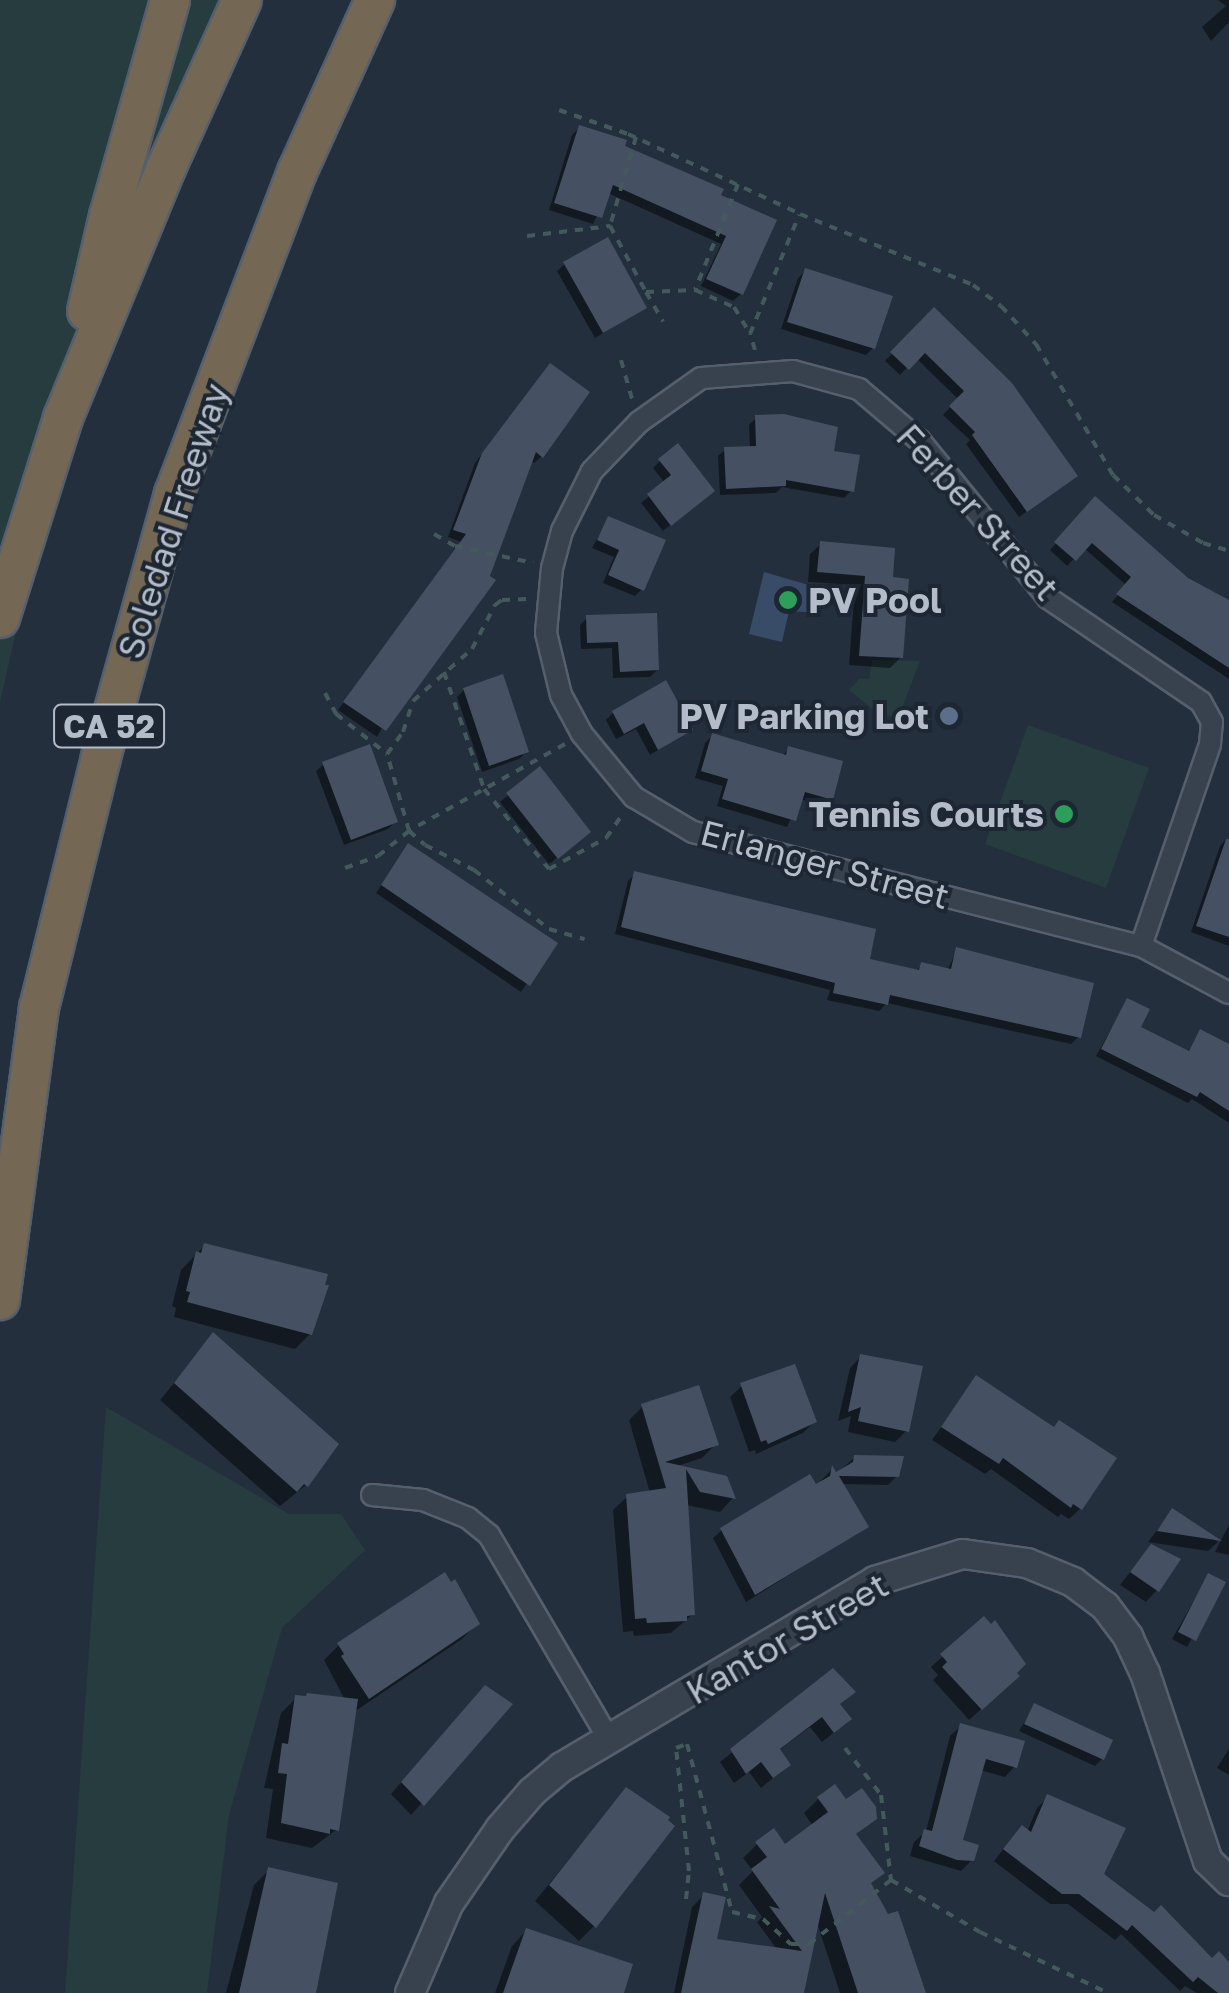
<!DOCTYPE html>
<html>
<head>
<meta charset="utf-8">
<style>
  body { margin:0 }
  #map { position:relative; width:1229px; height:1993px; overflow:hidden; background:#242f3e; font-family:"Golos Text",sans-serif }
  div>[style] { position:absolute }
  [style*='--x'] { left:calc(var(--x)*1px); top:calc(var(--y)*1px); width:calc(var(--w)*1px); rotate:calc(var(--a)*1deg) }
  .green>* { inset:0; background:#263c3f }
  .water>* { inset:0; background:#394c67 }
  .shadow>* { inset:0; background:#0007 }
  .building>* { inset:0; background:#455162 }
  .path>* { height:4px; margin-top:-2px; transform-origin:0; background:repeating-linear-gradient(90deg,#44595c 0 8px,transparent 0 16px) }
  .roads { filter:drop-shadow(2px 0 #565f6c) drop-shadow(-2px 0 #565f6c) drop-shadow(0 2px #565f6c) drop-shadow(0 -2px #565f6c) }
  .minor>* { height:20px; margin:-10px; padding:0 10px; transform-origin:10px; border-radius:10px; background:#38414e }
  .tertiary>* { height:28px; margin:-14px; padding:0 14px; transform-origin:14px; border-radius:14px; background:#38414e }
  .motorway>* { height:38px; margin:-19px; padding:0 19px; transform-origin:19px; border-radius:19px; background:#746855 }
  .dots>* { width:28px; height:28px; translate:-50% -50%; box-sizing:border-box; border:5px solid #1d2633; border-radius:50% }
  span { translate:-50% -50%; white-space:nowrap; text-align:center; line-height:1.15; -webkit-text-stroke:8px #1d2633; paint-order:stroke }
  .shield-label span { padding:2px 8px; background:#1d2633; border:2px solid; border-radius:8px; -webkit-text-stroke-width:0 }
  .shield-label { font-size:32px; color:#b4bcc9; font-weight:700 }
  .street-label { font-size:35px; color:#b4bcc9 }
  .poi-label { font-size:35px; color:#b4bcc9; font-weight:700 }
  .left { translate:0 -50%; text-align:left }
  .right { translate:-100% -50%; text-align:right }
</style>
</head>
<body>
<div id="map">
  <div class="green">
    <i style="clip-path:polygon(0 0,228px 0,205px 117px,68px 463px,19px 618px,0 703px)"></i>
    <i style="clip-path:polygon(872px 660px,920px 661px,898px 719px,874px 710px,849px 690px,860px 678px,869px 679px)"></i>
    <i style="clip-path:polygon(1028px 725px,1149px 768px,1106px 888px,985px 844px)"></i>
    <i style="clip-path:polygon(106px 1407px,289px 1514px,341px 1514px,365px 1550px,282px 1628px,229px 1815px,207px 1993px,65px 1993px)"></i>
  </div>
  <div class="water">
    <i style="clip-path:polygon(764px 572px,819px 588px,820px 613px,789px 611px,782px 642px,749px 634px)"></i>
  </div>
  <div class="shadow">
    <i style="clip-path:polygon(1218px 0,1229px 0,1229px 22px,1211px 41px,1202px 27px,1226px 6px)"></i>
    <i style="clip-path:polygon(579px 128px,718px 196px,741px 294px,733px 301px,701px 286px,721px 244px,608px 193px,593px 224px,549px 210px,572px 135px)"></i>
    <i style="clip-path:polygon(565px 264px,644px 308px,595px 338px,557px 271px)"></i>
    <i style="clip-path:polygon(805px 271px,873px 348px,866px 355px,781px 329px,798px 278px)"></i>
    <i style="clip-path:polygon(934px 310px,1067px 483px,1019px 517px,966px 444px,970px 440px,943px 415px,958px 399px,916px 358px,900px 375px,885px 361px)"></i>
    <i style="clip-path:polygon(543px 373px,542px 456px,534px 463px,530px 460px,377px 737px,338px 710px,461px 542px,448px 537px,475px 463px)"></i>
    <i style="clip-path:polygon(756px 418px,831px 453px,852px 490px,844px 498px,782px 487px,776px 493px,720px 495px,718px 456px,726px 449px,750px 448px,749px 425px)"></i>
    <i style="clip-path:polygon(660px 461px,705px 498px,663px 531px,641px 503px,665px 483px,653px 468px)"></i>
    <i style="clip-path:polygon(1096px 499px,1187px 580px,1229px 605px,1229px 679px,1112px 602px,1126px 585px,1084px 548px,1067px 566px,1050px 550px)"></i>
    <i style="clip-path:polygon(608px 519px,642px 589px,635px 596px,603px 583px,614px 557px,592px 548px)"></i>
    <i style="clip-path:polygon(821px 544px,890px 579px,901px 657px,890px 668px,849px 665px,855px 585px,808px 582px,810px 554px)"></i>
    <i style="clip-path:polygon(587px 618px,657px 670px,650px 677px,613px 678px,612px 648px,581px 649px,580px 625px)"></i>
    <i style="clip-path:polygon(464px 690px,526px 752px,519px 759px,482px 772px,457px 697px)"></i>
    <i style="clip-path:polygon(613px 713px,690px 730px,650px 755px,636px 729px,616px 739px,606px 720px)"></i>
    <i style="clip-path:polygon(712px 736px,782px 756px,789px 749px,830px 798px,823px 806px,800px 799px,787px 827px,717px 806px,723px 786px,695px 778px,705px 743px)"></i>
    <i style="clip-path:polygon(324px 764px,395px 822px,388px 829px,344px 845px,316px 771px)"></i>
    <i style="clip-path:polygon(539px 770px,581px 839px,549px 864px,500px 802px)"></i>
    <i style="clip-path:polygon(1226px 839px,1229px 840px,1229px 946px,1191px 932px,1220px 846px)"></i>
    <i style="clip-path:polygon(408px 846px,554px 944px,521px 992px,376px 893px)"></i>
    <i style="clip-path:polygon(635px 874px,867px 961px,915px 972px,922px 965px,947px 971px,957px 950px,1078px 1037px,1071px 1044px,887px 1003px,879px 1011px,827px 1000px,830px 990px,615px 934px,628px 881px)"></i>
    <i style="clip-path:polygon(1127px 1001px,1138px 1028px,1187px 1053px,1201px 1032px,1229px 1049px,1229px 1123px,1192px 1099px,1188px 1103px,1096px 1056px)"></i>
    <i style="clip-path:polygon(205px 1245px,310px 1334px,295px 1349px,174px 1317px,176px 1308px,172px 1306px,181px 1270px)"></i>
    <i style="clip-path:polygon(213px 1336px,306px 1485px,280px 1506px,160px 1400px)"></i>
    <i style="clip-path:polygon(861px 1356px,907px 1430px,895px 1442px,848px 1432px,851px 1416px,838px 1421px,850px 1368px)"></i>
    <i style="clip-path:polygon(976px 1378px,1081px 1508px,1069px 1519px,1061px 1514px,1058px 1517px,991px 1469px,985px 1474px,932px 1440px)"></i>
    <i style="clip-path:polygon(742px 1386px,814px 1422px,803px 1433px,756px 1454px,755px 1450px,749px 1452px,730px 1397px)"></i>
    <i style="clip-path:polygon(643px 1406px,716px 1444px,702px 1458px,674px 1467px,725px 1478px,733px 1498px,720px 1512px,686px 1505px,693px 1614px,671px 1633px,634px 1636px,633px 1631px,623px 1632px,613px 1510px,627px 1497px,650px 1493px,629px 1420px)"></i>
    <i style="clip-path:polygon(855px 1457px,897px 1476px,888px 1485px,840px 1484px,866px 1527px,746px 1602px,713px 1538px,722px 1530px,815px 1487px,832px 1469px,835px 1475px)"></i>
    <i style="clip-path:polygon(1172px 1511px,1218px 1542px,1208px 1551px,1148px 1542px)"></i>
    <i style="clip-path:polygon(1229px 1525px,1229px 1555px,1215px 1552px,1221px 1540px)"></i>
    <i style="clip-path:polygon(1140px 1559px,1157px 1590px,1146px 1602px,1120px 1585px)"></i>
    <i style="clip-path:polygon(1208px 1576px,1223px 1583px,1187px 1647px,1172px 1639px)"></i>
    <i style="clip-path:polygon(984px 1619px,1005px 1687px,969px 1720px,933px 1680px,938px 1675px,931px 1667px)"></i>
    <i style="clip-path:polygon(477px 1624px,462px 1639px,354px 1712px,336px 1830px,312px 1848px,266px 1838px,273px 1789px,264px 1788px,281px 1713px,296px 1698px,345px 1700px,324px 1660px,339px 1645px)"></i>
    <i style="clip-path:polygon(834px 1671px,853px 1692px,838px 1706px,837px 1730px,822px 1742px,810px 1727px,778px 1751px,788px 1765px,761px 1788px,749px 1772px,734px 1783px,720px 1762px)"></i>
    <i style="clip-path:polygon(474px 1699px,510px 1704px,411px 1815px,391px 1794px)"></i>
    <i style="clip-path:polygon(1034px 1706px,1102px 1759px,1095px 1766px,1019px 1731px)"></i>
    <i style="clip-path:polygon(961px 1726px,1015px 1766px,1005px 1777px,980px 1770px,960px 1842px,972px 1860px,961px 1871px,910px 1856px,914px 1842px,926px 1831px,950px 1736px)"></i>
    <i style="clip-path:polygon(1229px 1749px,1229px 1775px,1217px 1768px)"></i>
    <i style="clip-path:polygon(626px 1790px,594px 1926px,579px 1941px,535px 1901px)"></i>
    <i style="clip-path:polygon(1048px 1797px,1101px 1875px,1212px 1961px,1229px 1965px,1229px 1993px,1197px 1993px,1185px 1986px,1180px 1991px,1121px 1934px,1115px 1940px,1068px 1904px,1050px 1904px,994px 1861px,1011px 1839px,1027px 1832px,1037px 1808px)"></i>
    <i style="clip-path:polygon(818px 1799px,846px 1803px,875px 1818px,854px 1836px,869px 1885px,923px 1993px,840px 1993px,817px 1923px,802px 1993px,729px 1993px,776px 1948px,757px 1922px,762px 1917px,739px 1885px,753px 1871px,743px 1858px,757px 1844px,784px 1847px,813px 1826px,804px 1813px)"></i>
    <i style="clip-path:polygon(269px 1870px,311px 1993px,226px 1993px,254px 1885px)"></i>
    <i style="clip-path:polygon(704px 1895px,704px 1993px,674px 1993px,692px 1907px)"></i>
    <i style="clip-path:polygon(526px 1931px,622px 1993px,495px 1993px,512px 1946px)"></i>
  </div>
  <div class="building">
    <i style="clip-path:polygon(579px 125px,627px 140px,625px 146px,724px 189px,721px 195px,777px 220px,743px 295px,706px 279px,726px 236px,613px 185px,602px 218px,554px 203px)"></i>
    <i style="clip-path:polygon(608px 237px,647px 308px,603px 333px,563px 262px)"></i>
    <i style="clip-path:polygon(805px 268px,893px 296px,875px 349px,787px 322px)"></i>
    <i style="clip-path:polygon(934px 307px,1012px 383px,1078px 476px,1027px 512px,972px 435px,975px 432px,949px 406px,964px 391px,925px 353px,909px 370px,890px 352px)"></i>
    <i style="clip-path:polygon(550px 363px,590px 392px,543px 458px,536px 452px,490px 576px,496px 580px,386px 731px,343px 702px,466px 534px,453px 530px,482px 453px)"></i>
    <i style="clip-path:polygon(784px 414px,838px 427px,834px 451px,860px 455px,854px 492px,786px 480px,786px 486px,726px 489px,724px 447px,756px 446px,755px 415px)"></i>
    <i style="clip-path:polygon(678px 443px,715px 491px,671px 526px,647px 494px,671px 475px,658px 459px)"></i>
    <i style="clip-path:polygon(1095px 496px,1188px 578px,1229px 600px,1229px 668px,1116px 594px,1131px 577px,1092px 543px,1076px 561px,1054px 542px)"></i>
    <i style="clip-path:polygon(608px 516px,666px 540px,644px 591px,608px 575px,619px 550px,597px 540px)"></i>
    <i style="clip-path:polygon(820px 541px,895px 548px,893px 577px,909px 579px,903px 658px,859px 656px,865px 576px,817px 572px)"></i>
    <i style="clip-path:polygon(657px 613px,659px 670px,620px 672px,618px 642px,587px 643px,586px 615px)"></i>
    <i style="clip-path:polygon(503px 674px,529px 752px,489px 766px,463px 688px)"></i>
    <i style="clip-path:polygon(666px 680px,693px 730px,658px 750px,644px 723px,624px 734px,612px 711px)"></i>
    <i style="clip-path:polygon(712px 733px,786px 755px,788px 746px,843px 761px,833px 800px,805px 792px,796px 821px,722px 799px,728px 779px,701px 771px)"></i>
    <i style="clip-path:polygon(370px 744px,398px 822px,351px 840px,322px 762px)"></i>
    <i style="clip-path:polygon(540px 766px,591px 832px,558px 859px,506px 793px)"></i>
    <i style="clip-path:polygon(1226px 839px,1229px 839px,1229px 937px,1196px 926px)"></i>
    <i style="clip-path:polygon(408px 843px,558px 943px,530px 986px,381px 885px)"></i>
    <i style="clip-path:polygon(634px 871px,876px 929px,870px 959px,919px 970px,921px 962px,951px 969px,956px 947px,1094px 983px,1081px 1038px,890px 995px,888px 1005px,833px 993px,835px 983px,621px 927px)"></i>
    <i style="clip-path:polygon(1127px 998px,1150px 1009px,1141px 1027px,1189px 1051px,1200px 1029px,1229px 1044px,1229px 1111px,1200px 1092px,1197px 1097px,1101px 1049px)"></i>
    <i style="clip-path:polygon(204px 1243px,328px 1274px,325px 1285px,329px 1285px,312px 1335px,187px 1302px,190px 1292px,186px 1291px,196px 1251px,201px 1253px)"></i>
    <i style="clip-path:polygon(213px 1332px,339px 1444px,308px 1487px,304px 1484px,297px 1492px,174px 1383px)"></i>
    <i style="clip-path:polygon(860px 1354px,923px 1366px,909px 1432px,858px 1421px,861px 1407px,848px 1412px)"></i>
    <i style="clip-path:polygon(795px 1364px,817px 1422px,768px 1444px,766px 1440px,761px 1442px,740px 1383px)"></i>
    <i style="clip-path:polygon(976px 1375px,1054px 1427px,1059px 1420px,1117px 1458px,1082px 1510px,1073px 1504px,1071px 1508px,1003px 1458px,999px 1464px,941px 1427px)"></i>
    <i style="clip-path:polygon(699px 1385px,719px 1445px,665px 1462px,727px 1476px,736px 1499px,700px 1492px,686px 1469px,695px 1615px,687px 1616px,687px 1621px,647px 1623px,646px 1618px,635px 1619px,626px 1494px,666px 1488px,641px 1404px)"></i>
    <i style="clip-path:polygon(854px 1455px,904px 1456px,899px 1477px,839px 1476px,869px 1527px,755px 1595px,720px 1528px,810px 1474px,816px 1484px,830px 1476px,832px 1465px,836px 1472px,853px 1462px)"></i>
    <i style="clip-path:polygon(1172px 1508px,1222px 1541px,1157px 1531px)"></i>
    <i style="clip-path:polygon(1151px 1544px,1181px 1559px,1159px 1592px,1130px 1572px)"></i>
    <i style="clip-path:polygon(445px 1572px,451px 1582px,455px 1579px,480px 1624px,369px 1699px,341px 1656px,344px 1654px,337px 1643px)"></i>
    <i style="clip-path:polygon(1208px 1573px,1226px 1582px,1196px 1641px,1178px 1632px)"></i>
    <i style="clip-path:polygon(984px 1616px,991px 1624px,995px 1620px,1026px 1664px,1017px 1673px,1020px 1676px,982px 1710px,942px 1667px,947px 1662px,940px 1654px)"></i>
    <i style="clip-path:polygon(833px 1668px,856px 1692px,840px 1704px,852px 1719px,834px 1733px,822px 1717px,780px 1749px,791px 1765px,773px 1778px,761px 1762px,746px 1774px,730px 1749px)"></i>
    <i style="clip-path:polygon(485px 1685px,513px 1704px,424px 1806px,401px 1782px)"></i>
    <i style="clip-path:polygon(307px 1693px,358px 1699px,339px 1831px,330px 1829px,330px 1834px,281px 1823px,287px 1774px,278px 1773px,282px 1743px,288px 1744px,295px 1695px,306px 1696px)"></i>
    <i style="clip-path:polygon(1034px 1703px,1113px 1740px,1104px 1760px,1024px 1724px)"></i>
    <i style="clip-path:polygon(960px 1723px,1025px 1741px,1017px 1768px,986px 1759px,963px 1840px,979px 1845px,974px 1861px,957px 1860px,919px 1846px,924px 1829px,932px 1831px)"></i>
    <i style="clip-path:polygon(835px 1784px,846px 1799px,862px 1788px,876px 1807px,877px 1819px,856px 1834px,885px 1873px,871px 1883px,888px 1914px,898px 1911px,926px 1993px,858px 1993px,825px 1893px,804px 1993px,681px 1993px,703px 1892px,726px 1897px,717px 1939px,802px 1951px,769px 1906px,780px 1909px,751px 1869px,767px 1857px,755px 1842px,774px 1828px,785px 1844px,828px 1812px,817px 1797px)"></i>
    <i style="clip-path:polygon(626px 1787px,670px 1817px,668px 1820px,675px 1826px,596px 1928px,549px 1885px)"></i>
    <i style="clip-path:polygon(1047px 1794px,1126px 1828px,1104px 1874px,1154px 1912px,1161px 1905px,1212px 1958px,1219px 1951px,1229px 1962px,1229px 1993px,1218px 1993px,1198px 1977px,1193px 1982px,1132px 1925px,1127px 1931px,1079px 1894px,1062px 1894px,1003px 1849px,1022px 1825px,1031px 1832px)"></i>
    <i style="clip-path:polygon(268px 1867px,338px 1883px,316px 1993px,239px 1993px)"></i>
    <i style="clip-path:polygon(526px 1928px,633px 1964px,624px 1993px,503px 1993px)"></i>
  </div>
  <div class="path">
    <i style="--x:559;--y:110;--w:73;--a:19.2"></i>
    <i style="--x:628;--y:134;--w:190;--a:24.9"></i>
    <i style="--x:800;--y:214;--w:187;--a:22.3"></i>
    <i style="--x:973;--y:285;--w:35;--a:37"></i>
    <i style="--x:1001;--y:306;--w:52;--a:47.4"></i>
    <i style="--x:1036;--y:344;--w:152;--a:59.6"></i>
    <i style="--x:1113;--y:475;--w:57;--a:44.3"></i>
    <i style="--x:1154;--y:515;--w:56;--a:29.7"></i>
    <i style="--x:1203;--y:543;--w:27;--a:17"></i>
    <i style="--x:636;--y:137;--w:93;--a:106.3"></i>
    <i style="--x:610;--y:226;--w:75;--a:61.4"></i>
    <i style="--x:646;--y:292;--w:49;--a:-2.3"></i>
    <i style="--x:738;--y:184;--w:114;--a:112.1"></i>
    <i style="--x:695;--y:290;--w:43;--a:23.6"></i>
    <i style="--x:734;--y:307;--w:31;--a:59"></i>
    <i style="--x:527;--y:236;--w:84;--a:-6.9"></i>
    <i style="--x:646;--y:292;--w:34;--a:60"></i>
    <i style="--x:755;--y:350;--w:17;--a:-107"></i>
    <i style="--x:750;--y:334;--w:129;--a:-67.6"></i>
    <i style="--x:621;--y:360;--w:41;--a:74.2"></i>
    <i style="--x:434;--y:534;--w:24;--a:30"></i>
    <i style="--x:455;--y:546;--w:80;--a:12.3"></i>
    <i style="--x:444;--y:672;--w:124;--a:71.1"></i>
    <i style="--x:484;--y:789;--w:103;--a:50.9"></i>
    <i style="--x:549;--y:869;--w:65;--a:-28.5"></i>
    <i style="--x:606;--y:838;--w:29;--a:-55"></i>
    <i style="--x:325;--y:693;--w:24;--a:62"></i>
    <i style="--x:336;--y:714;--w:65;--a:38.1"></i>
    <i style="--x:387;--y:754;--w:27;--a:-54"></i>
    <i style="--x:403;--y:732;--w:33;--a:-72"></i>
    <i style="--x:413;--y:701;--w:79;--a:-41.4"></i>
    <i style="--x:472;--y:649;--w:50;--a:-62.4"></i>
    <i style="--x:495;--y:605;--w:9;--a:-36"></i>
    <i style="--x:502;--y:600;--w:26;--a:-2"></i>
    <i style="--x:565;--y:744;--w:179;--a:150.9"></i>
    <i style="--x:409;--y:831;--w:21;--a:41"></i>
    <i style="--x:425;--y:845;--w:55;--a:27"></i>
    <i style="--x:474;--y:870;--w:95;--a:38.2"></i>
    <i style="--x:549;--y:929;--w:37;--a:16"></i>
    <i style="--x:345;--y:868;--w:35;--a:-20"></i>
    <i style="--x:378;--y:856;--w:40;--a:-39"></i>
    <i style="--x:409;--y:831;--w:80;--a:-105.9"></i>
    <i style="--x:845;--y:1748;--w:59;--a:52.5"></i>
    <i style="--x:881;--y:1795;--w:86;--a:83.3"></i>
    <i style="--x:891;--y:1880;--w:103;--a:30.3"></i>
    <i style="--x:980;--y:1932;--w:142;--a:25.5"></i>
    <i style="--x:686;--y:1899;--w:28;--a:-84"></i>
    <i style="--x:689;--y:1871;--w:124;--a:-96"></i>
    <i style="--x:676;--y:1748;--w:12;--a:-20"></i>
    <i style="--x:687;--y:1744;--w:174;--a:75"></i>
    <i style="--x:732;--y:1912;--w:32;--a:13"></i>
    <i style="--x:763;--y:1919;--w:38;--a:42"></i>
    <i style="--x:791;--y:1944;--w:18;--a:0"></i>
    <i style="--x:809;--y:1944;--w:104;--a:-38"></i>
  </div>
  <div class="roads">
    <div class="minor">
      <i style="--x:1141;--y:946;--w:213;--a:-71.1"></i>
      <i style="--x:1210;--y:744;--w:22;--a:-85"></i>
      <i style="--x:1212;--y:722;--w:23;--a:-119"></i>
      <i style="--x:1201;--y:702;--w:185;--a:-145.8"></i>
      <i style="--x:1048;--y:598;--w:203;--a:-129.2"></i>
      <i style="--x:920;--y:441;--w:80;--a:-139.6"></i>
      <i style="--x:859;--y:389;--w:68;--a:-164.7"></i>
      <i style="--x:793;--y:371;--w:92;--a:175.6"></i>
      <i style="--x:701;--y:378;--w:76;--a:144.6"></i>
      <i style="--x:639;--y:422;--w:68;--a:133.8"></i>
      <i style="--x:592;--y:471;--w:67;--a:116.6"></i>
      <i style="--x:562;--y:531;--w:38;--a:105"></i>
      <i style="--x:552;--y:568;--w:65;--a:95.3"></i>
      <i style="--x:546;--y:633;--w:64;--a:76.4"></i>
      <i style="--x:561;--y:695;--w:44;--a:61.7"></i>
      <i style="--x:582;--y:734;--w:82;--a:50.5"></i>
      <i style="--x:634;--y:797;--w:69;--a:30.7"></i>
      <i style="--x:693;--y:832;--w:462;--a:14.3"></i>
      <i style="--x:1141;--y:946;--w:100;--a:28.1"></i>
      <i style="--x:372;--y:1495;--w:51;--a:5.6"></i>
      <i style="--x:423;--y:1500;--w:48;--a:21.8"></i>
      <i style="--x:468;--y:1518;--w:27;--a:39"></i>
      <i style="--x:489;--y:1535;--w:239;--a:59.6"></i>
    </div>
    <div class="tertiary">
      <i style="--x:410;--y:1993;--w:98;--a:-66.6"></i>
      <i style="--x:449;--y:1903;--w:90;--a:-55.4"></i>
      <i style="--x:500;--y:1829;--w:49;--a:-49.1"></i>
      <i style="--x:532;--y:1792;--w:39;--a:-40"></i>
      <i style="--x:562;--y:1767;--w:364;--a:-30.7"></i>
      <i style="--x:875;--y:1581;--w:92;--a:-17.1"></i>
      <i style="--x:963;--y:1554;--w:65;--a:8"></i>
      <i style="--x:1027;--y:1563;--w:50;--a:22.4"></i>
      <i style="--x:1073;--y:1582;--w:40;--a:37"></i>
      <i style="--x:1105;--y:1606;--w:39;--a:53"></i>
      <i style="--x:1128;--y:1637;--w:40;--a:65"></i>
      <i style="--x:1145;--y:1673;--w:198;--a:71.5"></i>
      <i style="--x:1208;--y:1861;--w:29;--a:44"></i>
    </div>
    <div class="motorway">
      <i style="--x:87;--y:311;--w:98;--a:-77"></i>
      <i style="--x:109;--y:216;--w:224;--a:-74.2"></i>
      <i style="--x:0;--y:618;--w:210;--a:-72.5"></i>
      <i style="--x:63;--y:418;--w:270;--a:-67.6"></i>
      <i style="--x:166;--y:168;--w:184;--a:-65.7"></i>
      <i style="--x:0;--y:1300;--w:295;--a:-82.4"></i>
      <i style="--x:39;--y:1008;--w:259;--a:-76.1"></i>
      <i style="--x:101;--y:757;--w:273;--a:-74.5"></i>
      <i style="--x:174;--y:494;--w:345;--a:-69.1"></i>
      <i style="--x:297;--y:172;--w:189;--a:-65.6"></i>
    </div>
  </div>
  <div class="dots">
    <i style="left:788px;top:600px;background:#2e9e5b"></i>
    <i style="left:949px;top:716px;background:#5c6f8a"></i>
    <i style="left:1064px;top:814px;background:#2e9e5b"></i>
  </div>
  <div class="shield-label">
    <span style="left:109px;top:726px">CA 52</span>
  </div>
  <div class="street-label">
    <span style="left:978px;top:512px;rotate:48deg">Ferber Street</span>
    <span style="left:173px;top:521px;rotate:-72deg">Soledad Freeway</span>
    <span style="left:825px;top:864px;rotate:15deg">Erlanger Street</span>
    <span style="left:787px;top:1638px;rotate:-30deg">Kantor Street</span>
  </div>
  <div class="poi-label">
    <span class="left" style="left:808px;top:600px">PV Pool</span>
    <span class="right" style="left:929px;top:716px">PV Parking Lot</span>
    <span class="right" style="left:1044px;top:814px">Tennis Courts</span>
  </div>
</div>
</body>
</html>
